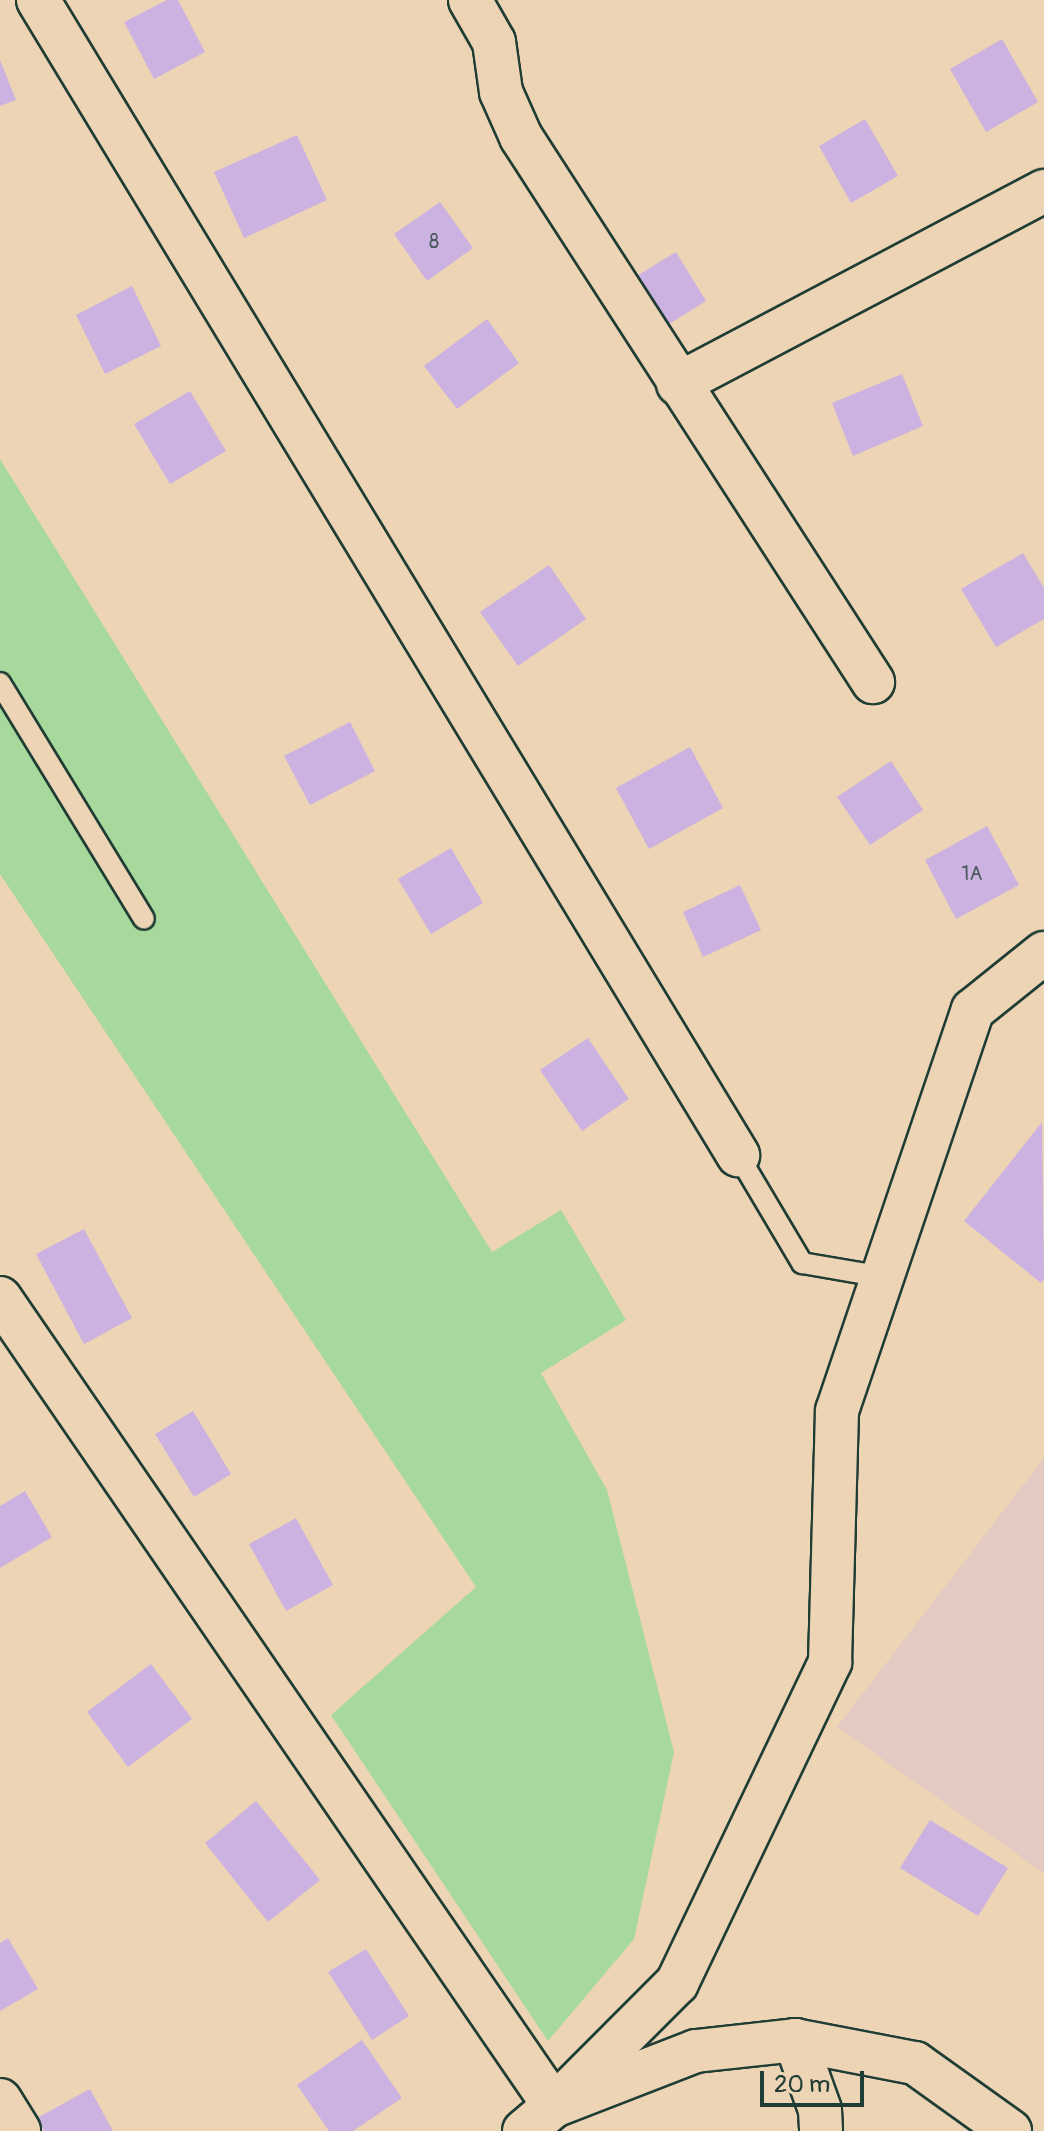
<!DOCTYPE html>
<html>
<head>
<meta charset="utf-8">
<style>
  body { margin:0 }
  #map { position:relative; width:1044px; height:2131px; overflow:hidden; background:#edd4b5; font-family:Pangolin,sans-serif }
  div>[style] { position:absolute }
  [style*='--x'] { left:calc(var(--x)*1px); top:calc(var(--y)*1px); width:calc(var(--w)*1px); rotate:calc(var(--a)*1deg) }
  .built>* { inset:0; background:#e3cac2 }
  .green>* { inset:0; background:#a6d99b }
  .building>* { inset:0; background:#ccb2e0 }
  .roads { filter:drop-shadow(2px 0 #1f3d34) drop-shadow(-2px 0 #1f3d34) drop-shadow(0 2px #1f3d34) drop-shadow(0 -2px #1f3d34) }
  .lane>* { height:20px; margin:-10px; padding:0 10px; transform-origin:10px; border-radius:10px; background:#edd4b5 }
  .street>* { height:42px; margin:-21px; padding:0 21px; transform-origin:21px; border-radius:21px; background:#edd4b5 }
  span { translate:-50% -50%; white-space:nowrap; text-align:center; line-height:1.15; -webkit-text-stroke:8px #edd4b5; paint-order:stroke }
  .number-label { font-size:20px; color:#4a5a5f }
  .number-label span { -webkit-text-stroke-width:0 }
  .scale { position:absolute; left:760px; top:2071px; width:104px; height:36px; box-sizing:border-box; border:4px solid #1f3d34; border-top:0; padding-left:10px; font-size:24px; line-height:28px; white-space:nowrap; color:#1f3d34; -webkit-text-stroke:6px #edd4b5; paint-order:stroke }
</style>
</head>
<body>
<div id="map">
  <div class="built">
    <i style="clip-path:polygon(1044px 1458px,1044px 1873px,837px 1727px)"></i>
  </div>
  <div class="green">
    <i style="clip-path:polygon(0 459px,492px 1252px,561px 1210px,626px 1320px,541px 1373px,607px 1490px,674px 1752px,634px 1939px,548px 2041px,331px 1715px,476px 1587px,0 874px)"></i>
  </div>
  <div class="building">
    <i style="clip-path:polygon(167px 0,178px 0,205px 52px,154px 79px,124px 22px)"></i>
    <i style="clip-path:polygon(1002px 39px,1038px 102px,986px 132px,950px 69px)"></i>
    <i style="clip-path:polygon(0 60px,16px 100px,0 106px)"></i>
    <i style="clip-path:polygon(865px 119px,898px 176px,851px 203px,819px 146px)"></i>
    <i style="clip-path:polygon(297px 135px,327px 200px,244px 238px,214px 172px)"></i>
    <i style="clip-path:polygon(440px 202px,473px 248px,427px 281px,394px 234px)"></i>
    <i style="clip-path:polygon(676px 252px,706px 301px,666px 326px,635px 277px)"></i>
    <i style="clip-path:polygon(132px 286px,161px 346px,105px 374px,76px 315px)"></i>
    <i style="clip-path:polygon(487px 319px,519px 363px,457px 409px,424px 366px)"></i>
    <i style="clip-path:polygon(902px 374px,923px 426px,853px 456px,832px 403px)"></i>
    <i style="clip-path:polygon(190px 391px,226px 451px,170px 484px,134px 424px)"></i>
    <i style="clip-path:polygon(1023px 553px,1044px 588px,1044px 619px,996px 647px,961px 589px)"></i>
    <i style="clip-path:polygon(549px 565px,586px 619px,518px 666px,480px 612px)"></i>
    <i style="clip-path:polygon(350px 722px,375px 771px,310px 805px,284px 756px)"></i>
    <i style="clip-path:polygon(690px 747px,723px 808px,649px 849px,616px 788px)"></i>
    <i style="clip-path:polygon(891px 761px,923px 810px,870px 845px,837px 797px)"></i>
    <i style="clip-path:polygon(987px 826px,1019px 885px,956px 919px,925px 860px)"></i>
    <i style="clip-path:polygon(451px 848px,483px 903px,431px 934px,398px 879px)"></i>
    <i style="clip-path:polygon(740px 885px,761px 930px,703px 957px,683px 912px)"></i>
    <i style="clip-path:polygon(588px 1038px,629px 1099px,582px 1131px,540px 1070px)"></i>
    <i style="clip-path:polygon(1042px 1122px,1044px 1279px,1041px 1283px,964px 1221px)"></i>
    <i style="clip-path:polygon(84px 1229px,132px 1318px,84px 1344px,36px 1254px)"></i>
    <i style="clip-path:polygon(193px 1411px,231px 1474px,194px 1497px,155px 1434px)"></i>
    <i style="clip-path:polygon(25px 1491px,52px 1537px,0 1568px,0 1506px)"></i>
    <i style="clip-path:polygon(296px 1518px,333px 1585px,286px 1611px,249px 1544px)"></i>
    <i style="clip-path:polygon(151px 1664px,192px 1719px,128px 1767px,87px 1712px)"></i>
    <i style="clip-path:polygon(256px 1801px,320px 1880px,268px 1922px,205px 1843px)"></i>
    <i style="clip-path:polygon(930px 1820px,1008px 1868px,978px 1916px,900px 1868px)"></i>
    <i style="clip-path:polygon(8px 1938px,38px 1989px,0 2011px,0 1943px)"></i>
    <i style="clip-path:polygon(366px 1949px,409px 2016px,372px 2040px,328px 1972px)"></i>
    <i style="clip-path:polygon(362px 2040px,402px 2098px,353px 2131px,329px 2131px,297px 2085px)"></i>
    <i style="clip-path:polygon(90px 2089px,113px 2131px,44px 2131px,37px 2118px)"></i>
  </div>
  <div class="roads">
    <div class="lane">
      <i style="--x:0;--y:683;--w:276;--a:58.6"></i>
      <i style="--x:738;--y:1155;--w:126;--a:59.3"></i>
      <i style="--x:802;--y:1263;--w:82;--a:9.8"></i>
    </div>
    <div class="street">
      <i style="--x:38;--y:0;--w:1351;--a:58.78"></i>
      <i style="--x:470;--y:0;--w:48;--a:60.3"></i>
      <i style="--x:494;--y:42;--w:50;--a:82"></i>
      <i style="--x:501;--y:92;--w:49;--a:66"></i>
      <i style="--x:521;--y:137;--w:649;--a:57.14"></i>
      <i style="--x:678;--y:384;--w:414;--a:-27.8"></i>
      <i style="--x:0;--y:1298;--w:980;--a:55.56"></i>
      <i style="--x:554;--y:2106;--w:174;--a:-45"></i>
      <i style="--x:677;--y:1983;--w:356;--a:-64.5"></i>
      <i style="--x:830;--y:1662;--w:251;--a:-88.4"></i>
      <i style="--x:837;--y:1411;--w:423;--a:-71.3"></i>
      <i style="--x:973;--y:1010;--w:91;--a:-38.8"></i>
      <i style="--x:795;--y:2040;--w:74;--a:70.3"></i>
      <i style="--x:820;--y:2110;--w:21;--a:87"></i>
      <i style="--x:0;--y:2100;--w:36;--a:58"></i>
      <i style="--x:524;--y:2131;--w:39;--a:-40"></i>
      <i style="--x:554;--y:2106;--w:152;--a:-21.2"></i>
      <i style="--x:696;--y:2051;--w:100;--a:-6.3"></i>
      <i style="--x:795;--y:2040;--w:122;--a:10.9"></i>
      <i style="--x:915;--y:2063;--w:117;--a:35.6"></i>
    </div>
  </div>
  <div class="number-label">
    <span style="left:434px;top:241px">8</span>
    <span style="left:972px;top:873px">1А</span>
  </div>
  <div class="scale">20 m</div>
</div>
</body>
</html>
